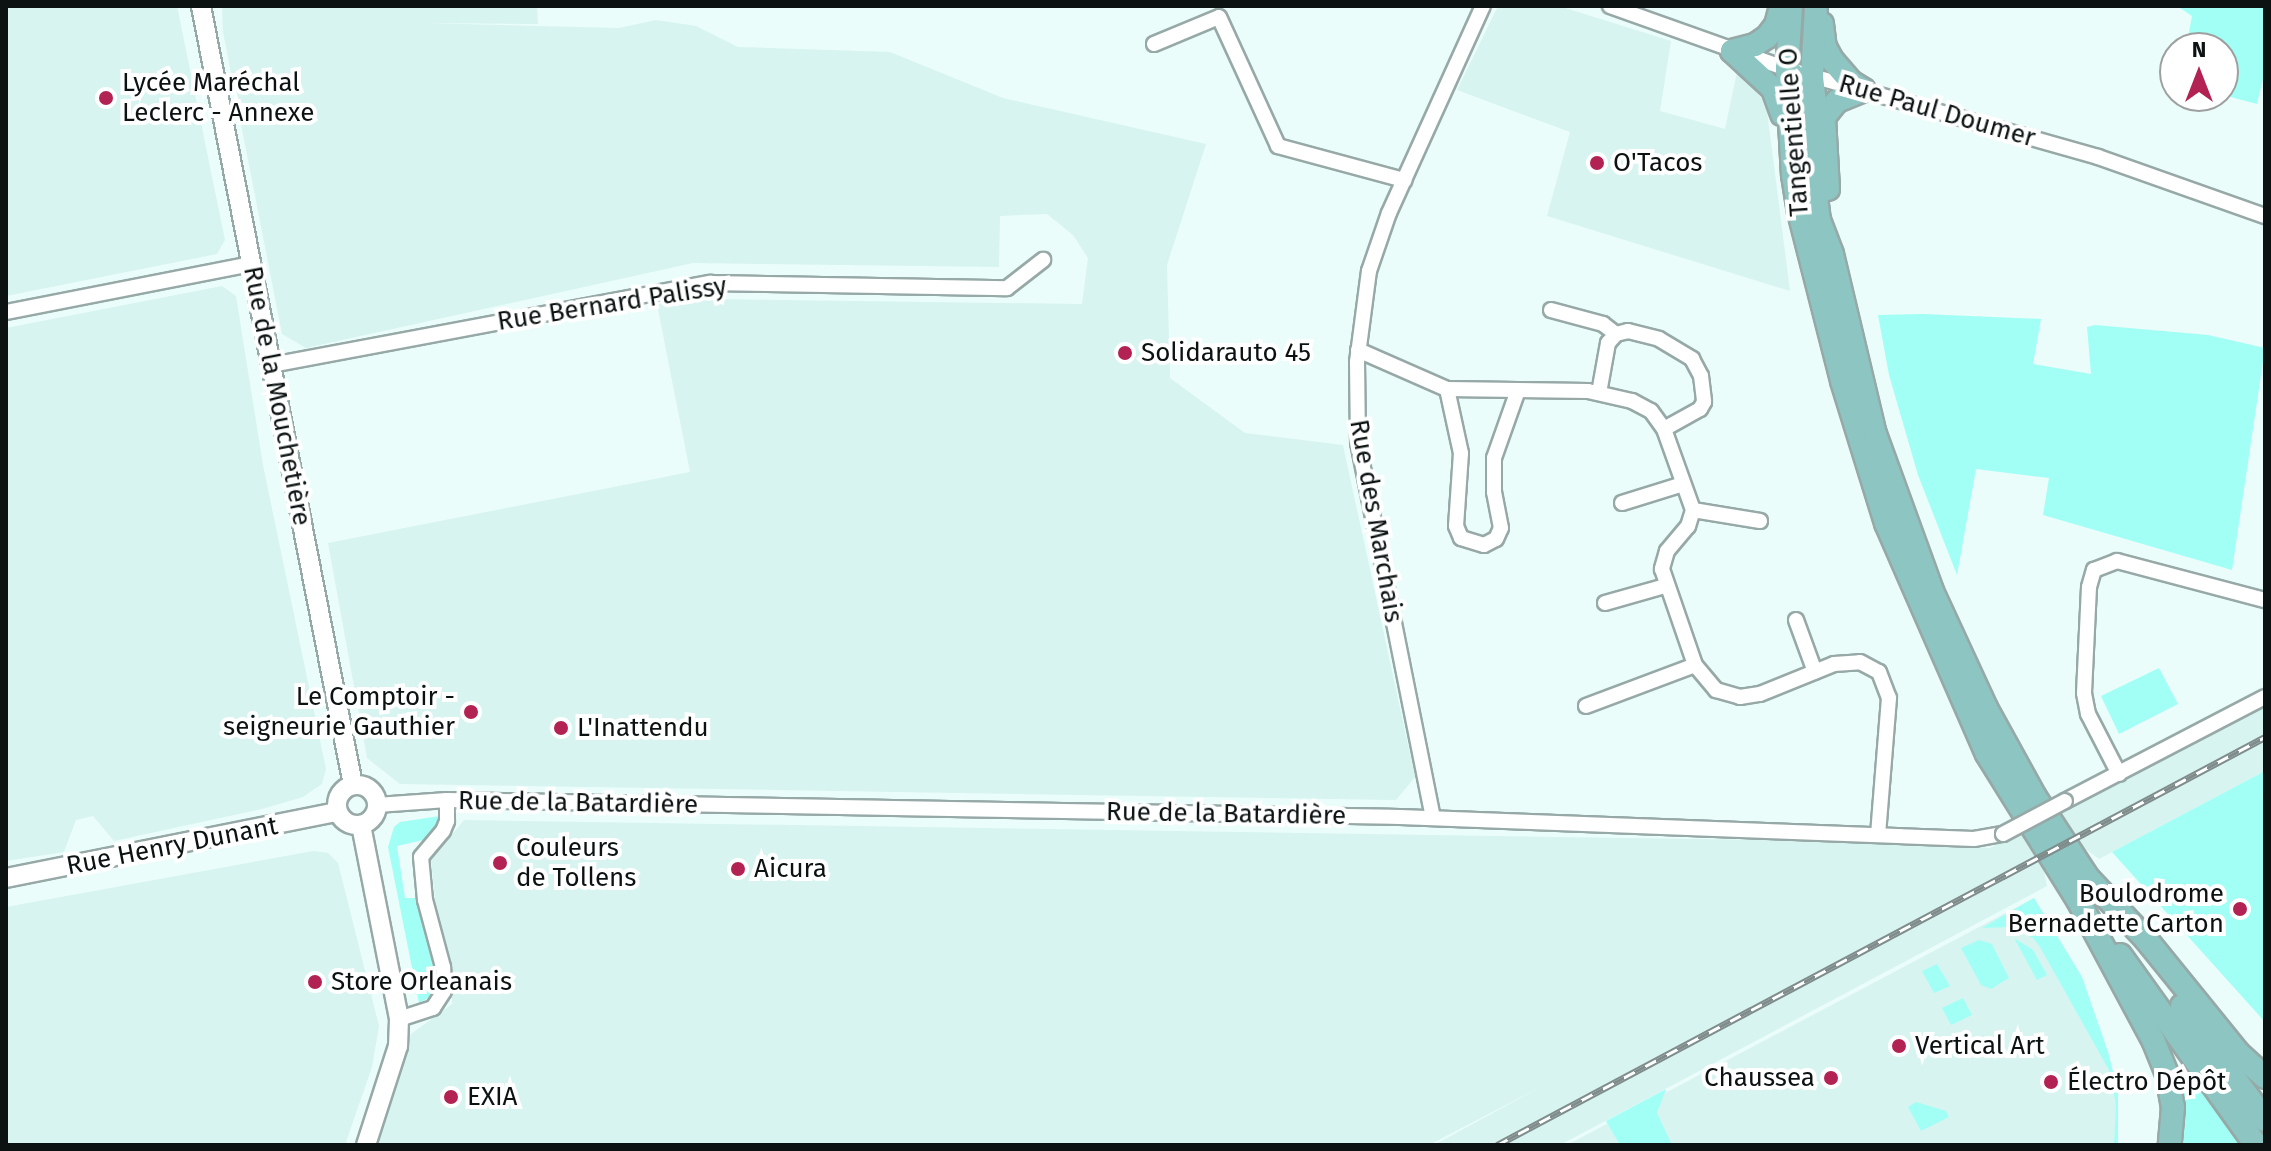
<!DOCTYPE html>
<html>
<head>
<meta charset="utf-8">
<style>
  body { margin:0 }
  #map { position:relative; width:2271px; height:1151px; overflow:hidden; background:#eafdfb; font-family:"Fira Sans",sans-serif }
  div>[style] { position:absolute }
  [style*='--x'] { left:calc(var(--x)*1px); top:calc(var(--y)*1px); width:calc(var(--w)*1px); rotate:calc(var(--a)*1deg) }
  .built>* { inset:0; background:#d7f4f0 }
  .green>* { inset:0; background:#a2fff5 }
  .roads { filter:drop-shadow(2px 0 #97a9a7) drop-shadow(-2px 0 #97a9a7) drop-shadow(0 2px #97a9a7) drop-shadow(0 -2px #97a9a7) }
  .minor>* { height:14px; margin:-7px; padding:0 7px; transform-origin:7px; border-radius:7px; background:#fff }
  .tertiary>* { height:18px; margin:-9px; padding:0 9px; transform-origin:9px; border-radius:9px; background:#fff }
  .tertiary>.ring { margin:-9px; padding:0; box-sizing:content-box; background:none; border:18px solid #fff; border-radius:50% }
  .primary>* { height:22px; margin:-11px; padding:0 11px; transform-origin:11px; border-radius:11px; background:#8cc5c1 }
  .rail>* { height:7px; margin-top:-3.5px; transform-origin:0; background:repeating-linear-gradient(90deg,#fff 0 12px,#7f8c8b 0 24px); box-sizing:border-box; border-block:2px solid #7f8c8b }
  .bridges { filter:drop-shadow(2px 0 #97a9a7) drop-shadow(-2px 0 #97a9a7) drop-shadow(0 2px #97a9a7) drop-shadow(0 -2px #97a9a7) }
  .minor-bridge>* { height:14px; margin:-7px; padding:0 7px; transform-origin:7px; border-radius:7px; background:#fff }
  .dots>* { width:22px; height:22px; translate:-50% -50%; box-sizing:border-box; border:4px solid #fff; border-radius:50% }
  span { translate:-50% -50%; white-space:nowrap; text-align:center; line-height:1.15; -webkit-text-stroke:8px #fff; paint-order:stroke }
  .poi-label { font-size:26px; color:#0c1212 }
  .left { translate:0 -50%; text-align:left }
  .right { translate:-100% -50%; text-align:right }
  .street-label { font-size:26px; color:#0c1212 }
  .frame { position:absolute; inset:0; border:8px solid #0c1212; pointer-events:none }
  .north { position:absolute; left:2159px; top:32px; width:80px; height:80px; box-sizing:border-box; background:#fff; border:2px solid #9ea0a0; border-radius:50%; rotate:0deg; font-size:22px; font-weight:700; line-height:32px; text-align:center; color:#0c1212 }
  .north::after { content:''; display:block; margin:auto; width:28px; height:36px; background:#b22252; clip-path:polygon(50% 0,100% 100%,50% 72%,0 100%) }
</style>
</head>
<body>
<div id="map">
  <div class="built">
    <i style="clip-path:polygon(6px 6px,177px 6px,225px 240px,217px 254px,6px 296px)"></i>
    <i style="clip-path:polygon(222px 6px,537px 6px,538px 24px,424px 23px,619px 28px,656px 20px,696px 26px,738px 47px,890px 52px,1003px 98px,1206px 144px,1167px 265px,1170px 378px,1245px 433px,1343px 445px,1415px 777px,1396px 800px,400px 784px,367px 758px,328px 543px,690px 472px,657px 304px,710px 299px,1082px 304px,1088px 258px,1073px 235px,1047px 214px,1000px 216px,999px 267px,693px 263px,306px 348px,282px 334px,223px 32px)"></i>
    <i style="clip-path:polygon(1498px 6px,1559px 6px,1671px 41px,1660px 111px,1725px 129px,1737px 72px,1766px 103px,1790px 291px,1547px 216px,1570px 132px,1457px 90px)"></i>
    <i style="clip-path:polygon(222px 286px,236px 296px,263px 465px,326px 769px,322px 784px,303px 797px,262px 809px,114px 841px,93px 816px,76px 820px,64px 852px,6px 861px,6px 328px)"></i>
    <i style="clip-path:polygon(2265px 702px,2265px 771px,2099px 859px,2087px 850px,2044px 872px,2047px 886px,1560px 1145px,1434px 1145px,1546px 1084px,1429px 1145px,376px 1145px,411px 1034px,452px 1004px,452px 969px,437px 917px,431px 860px,464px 820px,1823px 841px,1990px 848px)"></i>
    <i style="clip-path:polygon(313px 851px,328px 853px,338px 863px,379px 1026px,372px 1067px,345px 1145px,6px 1145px,6px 907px)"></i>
    <i style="clip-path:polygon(2034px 898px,2082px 977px,2108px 1052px,2118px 1092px,2118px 1145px,1567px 1145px)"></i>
  </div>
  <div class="green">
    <i style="clip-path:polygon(2177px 6px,2265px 6px,2265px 71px,2257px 104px,2223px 95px,2223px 48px,2186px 48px,2192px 16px)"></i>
    <i style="clip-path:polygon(1923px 314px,2041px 319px,2033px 364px,2091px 374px,2087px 327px,2095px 325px,2208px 335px,2265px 348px,2232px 570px,2043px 515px,2049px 478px,1976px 469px,1957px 575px,1918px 475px,1889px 375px,1878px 315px)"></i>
    <i style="clip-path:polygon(2159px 668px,2178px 704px,2119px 734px,2101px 696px)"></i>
    <i style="clip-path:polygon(2265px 771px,2265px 797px,2262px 794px,2265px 801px,2265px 1022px,2112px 852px)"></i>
    <i style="clip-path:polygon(440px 816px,441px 821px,432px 838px,397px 846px,405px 898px,420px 898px,439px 984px,434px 995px,419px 1003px,388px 847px,394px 827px,400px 822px)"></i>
    <i style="clip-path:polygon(2034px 898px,2082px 977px,2108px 1052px,2118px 1092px,2118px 1145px,2114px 1145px,2116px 1105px,2109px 1070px,2040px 947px,2033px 938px,2011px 927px,1982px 928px)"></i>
    <i style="clip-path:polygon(2014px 938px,2033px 950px,2047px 975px,2037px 980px)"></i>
    <i style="clip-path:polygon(1979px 940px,1992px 944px,2009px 978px,1991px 989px,1981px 985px,1961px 948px)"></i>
    <i style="clip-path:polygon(1937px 964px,1950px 986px,1934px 993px,1922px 971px)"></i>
    <i style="clip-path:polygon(1963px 998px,1972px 1015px,1951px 1025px,1942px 1008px)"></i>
    <i style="clip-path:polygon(2184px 1063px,2242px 1145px,2181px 1145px,2183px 1101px,2177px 1070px)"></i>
    <i style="clip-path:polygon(1666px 1089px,1657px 1113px,1672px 1145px,1620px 1145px,1606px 1121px)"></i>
    <i style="clip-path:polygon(1916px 1102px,1946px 1111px,1949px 1117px,1921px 1131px,1908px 1107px)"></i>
  </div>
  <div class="roads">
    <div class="minor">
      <i style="--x:1610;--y:6;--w:188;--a:19.6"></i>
      <i style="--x:1787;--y:69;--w:323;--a:15.8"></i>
      <i style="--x:2098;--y:157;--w:177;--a:19.5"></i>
      <i style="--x:1154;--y:44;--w:70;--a:-22.6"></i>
      <i style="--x:1219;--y:17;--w:142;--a:65.4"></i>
      <i style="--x:1278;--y:146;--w:131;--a:15.1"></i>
      <i style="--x:1551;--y:310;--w:54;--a:15.1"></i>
      <i style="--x:1603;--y:324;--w:16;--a:38"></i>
      <i style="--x:1616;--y:334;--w:12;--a:-14"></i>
      <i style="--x:1628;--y:331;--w:32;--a:14"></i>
      <i style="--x:1659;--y:339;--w:39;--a:31"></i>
      <i style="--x:1692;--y:359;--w:19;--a:62"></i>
      <i style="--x:1701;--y:376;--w:26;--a:83"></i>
      <i style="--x:1704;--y:402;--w:8;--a:120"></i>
      <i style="--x:1700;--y:409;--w:41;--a:150.9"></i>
      <i style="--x:6;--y:312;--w:250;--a:-11.1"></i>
      <i style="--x:1358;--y:350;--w:97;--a:23.7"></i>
      <i style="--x:1447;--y:389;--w:141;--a:0.8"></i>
      <i style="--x:1588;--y:391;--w:45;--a:12.8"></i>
      <i style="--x:1632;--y:401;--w:21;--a:28"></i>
      <i style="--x:1651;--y:411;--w:22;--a:54"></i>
      <i style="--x:1664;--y:429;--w:86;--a:70.3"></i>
      <i style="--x:1693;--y:510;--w:17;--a:107"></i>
      <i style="--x:1688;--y:526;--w:33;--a:130"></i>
      <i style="--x:1667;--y:551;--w:19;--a:106"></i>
      <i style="--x:1662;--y:569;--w:102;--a:71"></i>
      <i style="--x:1695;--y:665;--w:33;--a:50"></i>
      <i style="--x:1716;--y:690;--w:25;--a:16"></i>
      <i style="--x:1740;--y:697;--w:20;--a:-9"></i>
      <i style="--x:1760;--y:694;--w:80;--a:-22.1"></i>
      <i style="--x:1834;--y:664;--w:26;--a:-4"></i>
      <i style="--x:1860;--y:662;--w:21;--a:28"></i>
      <i style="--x:1879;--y:672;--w:28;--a:69"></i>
      <i style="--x:1889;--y:698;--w:137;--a:94.6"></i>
      <i style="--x:271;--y:365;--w:447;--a:-10.6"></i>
      <i style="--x:710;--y:283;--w:297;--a:1"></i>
      <i style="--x:1007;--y:288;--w:46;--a:-37.9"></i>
      <i style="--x:1447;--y:389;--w:66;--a:77.7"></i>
      <i style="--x:1461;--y:453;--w:73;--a:93.9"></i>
      <i style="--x:1456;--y:526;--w:13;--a:67"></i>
      <i style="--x:1461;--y:538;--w:24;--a:17"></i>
      <i style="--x:1484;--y:545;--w:13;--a:-27"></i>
      <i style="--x:1496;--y:539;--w:12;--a:-66"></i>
      <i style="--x:1501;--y:528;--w:37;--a:-101"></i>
      <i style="--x:1494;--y:492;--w:34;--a:-90"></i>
      <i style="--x:1494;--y:458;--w:69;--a:-70.5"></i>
      <i style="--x:1599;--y:393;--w:51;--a:-79.8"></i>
      <i style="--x:1608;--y:343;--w:12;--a:-48"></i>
      <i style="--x:1622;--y:503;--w:64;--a:-17.3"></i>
      <i style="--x:1693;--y:510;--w:68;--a:9.3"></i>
      <i style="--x:1605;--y:603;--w:62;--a:-15.8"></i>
      <i style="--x:1796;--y:620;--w:55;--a:69.9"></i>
      <i style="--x:1586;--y:706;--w:116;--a:-20.6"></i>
      <i style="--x:2119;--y:774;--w:68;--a:-117.3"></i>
      <i style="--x:2088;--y:714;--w:21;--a:-101"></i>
      <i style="--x:2084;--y:693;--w:106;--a:-87.3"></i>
      <i style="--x:2089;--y:587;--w:18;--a:-74"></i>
      <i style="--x:2094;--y:570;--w:25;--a:-21"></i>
      <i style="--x:2117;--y:561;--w:153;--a:14.8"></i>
      <i style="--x:2065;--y:801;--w:225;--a:-27.5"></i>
      <i style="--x:377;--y:805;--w:70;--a:-4.1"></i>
      <i style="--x:447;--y:800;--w:953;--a:1.02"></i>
      <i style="--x:1400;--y:817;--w:574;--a:2.19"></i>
      <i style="--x:1974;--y:839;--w:29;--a:-10"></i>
      <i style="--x:1433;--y:818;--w:382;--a:-101.3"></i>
      <i style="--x:1358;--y:443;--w:81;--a:-90.7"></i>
      <i style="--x:1357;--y:362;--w:92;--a:-82.5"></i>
      <i style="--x:1369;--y:271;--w:61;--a:-71"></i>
      <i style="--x:1389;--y:213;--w:227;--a:-65.6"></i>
      <i style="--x:399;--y:1019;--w:36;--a:-18"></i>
      <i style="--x:433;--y:1008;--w:20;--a:-57"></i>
      <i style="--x:444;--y:991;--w:24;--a:-92"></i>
      <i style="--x:443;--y:967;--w:69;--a:-105"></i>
      <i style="--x:425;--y:900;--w:43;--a:-95.3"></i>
      <i style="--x:421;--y:857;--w:34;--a:-50"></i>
      <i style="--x:443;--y:831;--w:11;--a:-68"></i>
      <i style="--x:447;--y:821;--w:21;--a:-90"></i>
    </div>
    <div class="tertiary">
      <i style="--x:201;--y:6;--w:794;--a:78.96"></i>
      <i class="ring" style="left:337px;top:785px;width:22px;height:22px"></i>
      <i style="--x:361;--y:825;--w:198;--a:78.9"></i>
      <i style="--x:399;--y:1019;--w:27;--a:92"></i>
      <i style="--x:398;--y:1046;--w:104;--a:107.9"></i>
      <i style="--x:6;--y:878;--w:338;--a:-11.3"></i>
    </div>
    <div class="primary">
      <i style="--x:1791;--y:6;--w:63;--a:93.6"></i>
      <i style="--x:1787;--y:69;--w:106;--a:86.8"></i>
      <i style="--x:1793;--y:175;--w:37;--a:81"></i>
      <i style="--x:1799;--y:212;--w:174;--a:75.7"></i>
      <i style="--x:1842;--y:381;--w:149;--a:72.8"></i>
      <i style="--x:1886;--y:523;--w:252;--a:66.4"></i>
      <i style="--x:1987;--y:754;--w:172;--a:58.1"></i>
      <i style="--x:2078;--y:900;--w:161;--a:61.8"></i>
      <i style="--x:2154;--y:1042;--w:35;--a:68"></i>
      <i style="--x:2167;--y:1074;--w:34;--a:80"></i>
      <i style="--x:2173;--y:1107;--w:38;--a:95"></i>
      <i style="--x:1822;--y:24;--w:23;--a:83"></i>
      <i style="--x:1825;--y:47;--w:15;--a:62"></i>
      <i style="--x:1832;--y:60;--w:29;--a:49"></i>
      <i style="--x:1851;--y:82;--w:15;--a:32"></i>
      <i style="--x:1732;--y:51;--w:56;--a:42.8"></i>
      <i style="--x:1773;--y:89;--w:27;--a:70"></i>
      <i style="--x:1732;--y:51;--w:24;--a:-15"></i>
      <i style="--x:1755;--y:45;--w:14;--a:-34"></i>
      <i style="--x:1767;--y:37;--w:15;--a:-53"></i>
      <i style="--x:1776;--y:25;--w:20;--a:-75"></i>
      <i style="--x:1787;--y:69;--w:21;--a:45"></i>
      <i style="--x:1802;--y:84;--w:137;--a:82.9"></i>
      <i style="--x:1819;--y:220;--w:36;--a:69"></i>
      <i style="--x:1832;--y:254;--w:185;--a:76.6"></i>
      <i style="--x:1875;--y:434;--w:167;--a:70"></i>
      <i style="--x:1932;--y:591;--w:129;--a:65.2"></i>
      <i style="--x:1986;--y:708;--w:102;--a:61.2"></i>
      <i style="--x:2035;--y:797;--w:97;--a:56.8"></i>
      <i style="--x:2088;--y:878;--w:83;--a:46.5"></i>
      <i style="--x:2145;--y:938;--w:148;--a:51"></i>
      <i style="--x:2238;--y:1053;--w:36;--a:42"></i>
      <i style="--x:1815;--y:102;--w:26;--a:-97"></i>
      <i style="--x:1812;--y:76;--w:70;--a:-86.7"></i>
      <i style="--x:1828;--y:189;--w:72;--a:-93.2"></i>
      <i style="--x:1824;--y:117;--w:21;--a:-51"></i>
      <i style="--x:1837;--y:101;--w:29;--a:-22"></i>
      <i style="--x:2120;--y:955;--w:234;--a:54.4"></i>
      <i style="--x:2182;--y:1006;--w:141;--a:53.9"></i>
    </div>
  </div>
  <div class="rail">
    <i style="--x:1497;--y:1145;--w:870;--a:-27.98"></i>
  </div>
  <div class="bridges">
    <div class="minor-bridge">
      <i style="--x:2003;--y:834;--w:70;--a:-28"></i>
    </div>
  </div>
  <div class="dots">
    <i style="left:106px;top:98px;background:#b22252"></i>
    <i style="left:1597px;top:163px;background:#b22252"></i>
    <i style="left:1125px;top:353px;background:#b22252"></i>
    <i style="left:471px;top:712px;background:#b22252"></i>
    <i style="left:561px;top:728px;background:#b22252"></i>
    <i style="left:500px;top:863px;background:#b22252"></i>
    <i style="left:738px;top:869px;background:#b22252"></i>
    <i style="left:2240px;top:909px;background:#b22252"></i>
    <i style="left:315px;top:982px;background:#b22252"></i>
    <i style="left:1899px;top:1046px;background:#b22252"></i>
    <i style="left:1831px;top:1078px;background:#b22252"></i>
    <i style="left:2051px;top:1082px;background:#b22252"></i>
    <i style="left:451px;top:1097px;background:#b22252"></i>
  </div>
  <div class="poi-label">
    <span class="left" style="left:122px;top:98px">Lycée Maréchal<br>Leclerc - Annexe</span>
    <span class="left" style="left:1613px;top:163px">O'Tacos</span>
    <span class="left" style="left:1141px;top:353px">Solidarauto 45</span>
    <span class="right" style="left:455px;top:712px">Le Comptoir -<br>seigneurie Gauthier</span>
    <span class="left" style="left:577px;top:728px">L'Inattendu</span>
    <span class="left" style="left:516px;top:863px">Couleurs<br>de Tollens</span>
    <span class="left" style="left:754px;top:869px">Aicura</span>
    <span class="right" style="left:2224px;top:909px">Boulodrome<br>Bernadette Carton</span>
    <span class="left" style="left:331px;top:982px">Store Orleanais</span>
    <span class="left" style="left:1915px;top:1046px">Vertical Art</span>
    <span class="right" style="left:1815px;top:1078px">Chaussea</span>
    <span class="left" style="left:2067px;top:1082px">Électro Dépôt</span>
    <span class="left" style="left:467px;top:1097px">EXIA</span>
  </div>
  <div class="street-label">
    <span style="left:1937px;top:111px;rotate:16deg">Rue Paul Doumer</span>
    <span style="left:1794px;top:132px;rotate:-94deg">Tangentielle O</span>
    <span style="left:612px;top:304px;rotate:-9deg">Rue Bernard Palissy</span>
    <span style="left:277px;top:396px;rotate:79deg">Rue de la Mouchetière</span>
    <span style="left:1376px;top:521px;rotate:80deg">Rue des Marchais</span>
    <span style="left:578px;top:803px;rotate:1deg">Rue de la Batardière</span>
    <span style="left:1226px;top:814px;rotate:1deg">Rue de la Batardière</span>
    <span style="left:172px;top:846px;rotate:-11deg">Rue Henry Dunant</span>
  </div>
  <div class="frame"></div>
  <div class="north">N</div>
</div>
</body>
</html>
